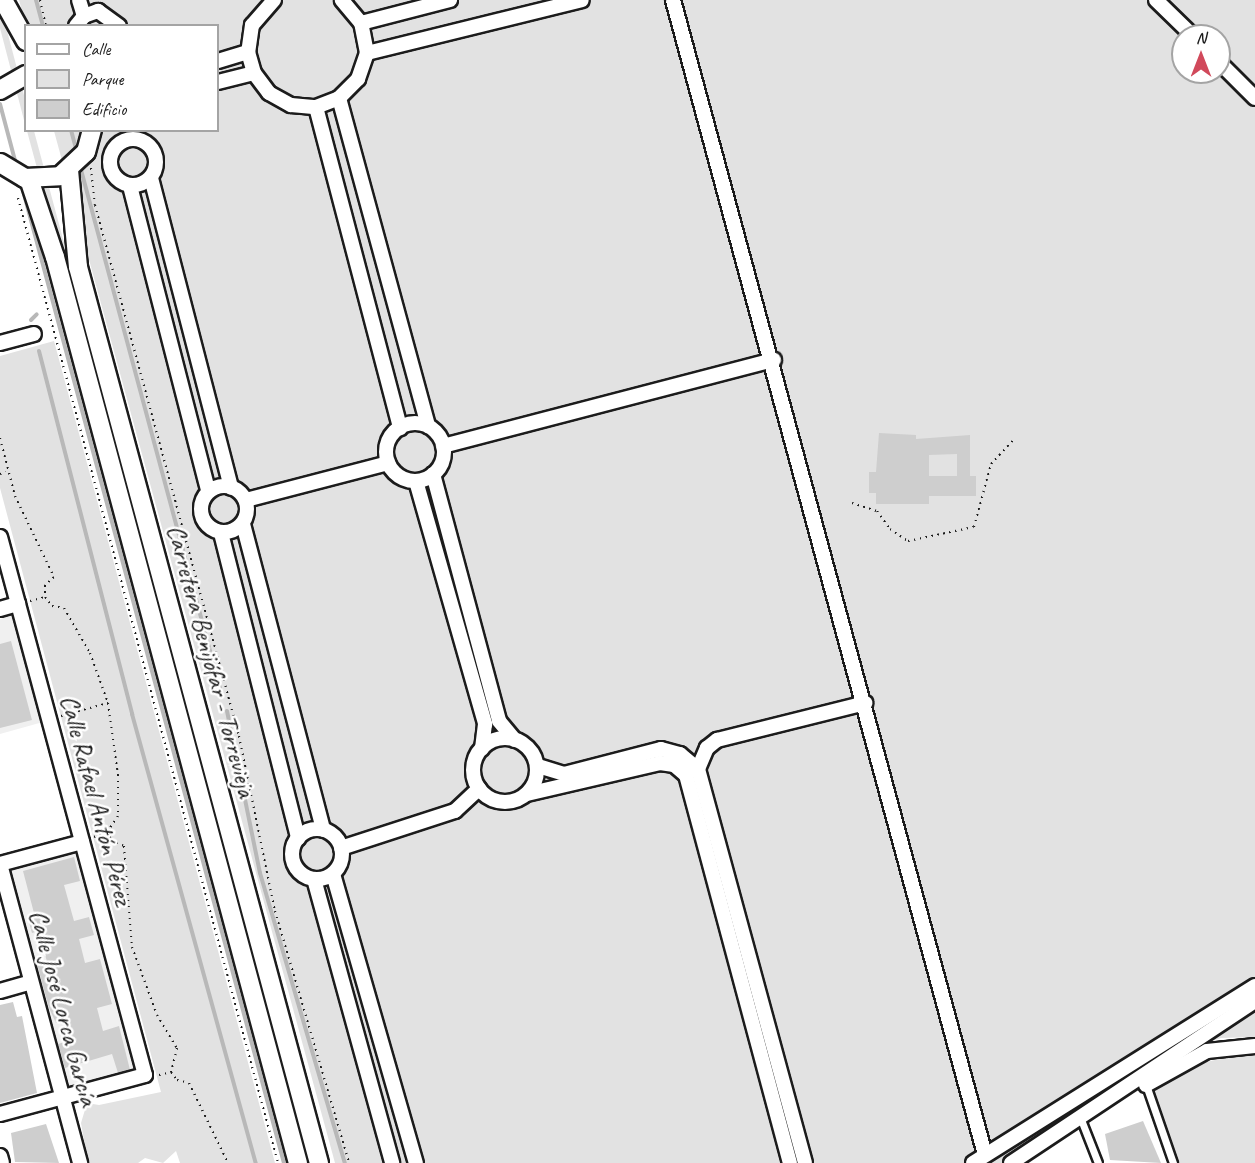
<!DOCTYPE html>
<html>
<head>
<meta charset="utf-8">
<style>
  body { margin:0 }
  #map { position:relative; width:1255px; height:1163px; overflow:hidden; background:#fff; font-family:Caveat,sans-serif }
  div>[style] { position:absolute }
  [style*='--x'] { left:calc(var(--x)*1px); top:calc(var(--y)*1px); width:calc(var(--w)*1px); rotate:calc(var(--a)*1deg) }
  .built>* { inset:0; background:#f0f0f0 }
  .green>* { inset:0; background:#e2e2e2 }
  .stream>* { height:4px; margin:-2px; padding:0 2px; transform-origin:2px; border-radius:2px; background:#b8b8b8 }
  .building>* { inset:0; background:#cecece }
  .path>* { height:2px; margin-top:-1px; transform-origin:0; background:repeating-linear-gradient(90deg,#1c1c1c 0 1.5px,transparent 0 6px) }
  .roads { filter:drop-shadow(2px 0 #1c1c1c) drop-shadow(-2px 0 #1c1c1c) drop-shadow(0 2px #1c1c1c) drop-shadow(0 -2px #1c1c1c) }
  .service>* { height:7px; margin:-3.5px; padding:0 3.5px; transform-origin:3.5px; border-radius:3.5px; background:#fff }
  .minor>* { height:14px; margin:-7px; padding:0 7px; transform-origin:7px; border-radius:7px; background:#fff }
  .minor>.ring { margin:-7px; padding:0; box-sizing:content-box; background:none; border:14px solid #fff; border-radius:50% }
  .secondary>* { height:18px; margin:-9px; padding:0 9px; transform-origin:9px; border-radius:9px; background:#fff }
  span { translate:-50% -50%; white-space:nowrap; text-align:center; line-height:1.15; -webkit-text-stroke:5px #fff; paint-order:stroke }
  .street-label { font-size:26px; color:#1c1c1c }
  .legend { position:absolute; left:24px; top:24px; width:195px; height:108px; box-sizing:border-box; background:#fff; border:2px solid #a4a4a4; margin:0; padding:8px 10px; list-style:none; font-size:18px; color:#1c1c1c }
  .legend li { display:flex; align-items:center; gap:12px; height:30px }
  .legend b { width:30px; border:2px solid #a4a4a4 }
  .north { position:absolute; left:1171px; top:24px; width:60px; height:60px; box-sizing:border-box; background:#fff; border:2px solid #a4a4a4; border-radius:50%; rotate:0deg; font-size:16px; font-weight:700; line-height:24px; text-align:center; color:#1c1c1c }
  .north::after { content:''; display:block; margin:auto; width:21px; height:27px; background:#d1495b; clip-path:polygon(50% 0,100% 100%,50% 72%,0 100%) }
</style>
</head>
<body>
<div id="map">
  <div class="built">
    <i style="clip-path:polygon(14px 615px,43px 722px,0 734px,0 619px)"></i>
    <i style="clip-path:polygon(76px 853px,135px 1071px,68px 1089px,9px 871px)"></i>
  </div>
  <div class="green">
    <i style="clip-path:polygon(evenodd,19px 0,1255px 0,1255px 1037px,1221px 1038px,1190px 1048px,1009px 1163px,335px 1163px,54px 131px,218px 130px,218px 26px,26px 25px,19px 0,1183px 36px,1219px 36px,1219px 72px,1183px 72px,1183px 36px)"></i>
    <i style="clip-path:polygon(0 4px,25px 99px,25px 124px,0 28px)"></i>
    <i style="clip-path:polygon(27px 131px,34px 131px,311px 1163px,305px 1163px)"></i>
    <i style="clip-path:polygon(54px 341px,108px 541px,275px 1163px,180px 1163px,176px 1151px,163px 1163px,145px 1158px,138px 1163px,88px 1163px,81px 1123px,87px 1103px,99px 1105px,161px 1092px,0 488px,0 356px)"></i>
    <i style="clip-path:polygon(1240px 1054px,1255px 1054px,1255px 1163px,1178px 1163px,1153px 1090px,1194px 1065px)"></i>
  </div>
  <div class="stream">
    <i style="--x:36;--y:0;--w:27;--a:75"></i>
    <i style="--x:0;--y:104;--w:62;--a:75.1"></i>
    <i style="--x:71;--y:130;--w:23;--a:75"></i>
    <i style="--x:80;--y:166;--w:545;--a:74.99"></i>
    <i style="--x:21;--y:183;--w:1015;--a:74.98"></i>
    <i style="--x:31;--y:320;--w:8;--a:-45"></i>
    <i style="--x:39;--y:351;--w:375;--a:75.6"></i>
    <i style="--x:132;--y:714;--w:466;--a:74.6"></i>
    <i style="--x:227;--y:711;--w:165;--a:78.5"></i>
    <i style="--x:260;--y:873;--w:302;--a:73.7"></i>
  </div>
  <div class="building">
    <i style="clip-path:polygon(evenodd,879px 433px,916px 435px,916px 439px,970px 435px,970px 476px,976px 476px,976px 496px,929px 496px,929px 504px,876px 504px,876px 493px,869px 493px,869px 472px,876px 472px,879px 433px,957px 454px,957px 476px,929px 476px,929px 455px,957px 454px)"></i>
    <i style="clip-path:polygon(11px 641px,32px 720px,0 728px,0 644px)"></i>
    <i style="clip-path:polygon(74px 857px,80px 881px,64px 885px,74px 921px,89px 917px,94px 935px,79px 939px,85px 963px,100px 959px,112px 1004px,97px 1008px,103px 1031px,119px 1026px,130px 1070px,118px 1073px,112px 1054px,65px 1068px,58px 1044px,68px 1041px,63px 1022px,56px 1023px,49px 1008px,37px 964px,47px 962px,39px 931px,32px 933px,28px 919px,35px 917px,23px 871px)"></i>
    <i style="clip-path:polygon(13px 1002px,17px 1017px,22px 1016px,37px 1093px,0 1103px,0 1005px)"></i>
    <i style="clip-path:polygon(1143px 1121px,1161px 1163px,1110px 1160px,1105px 1134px)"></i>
    <i style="clip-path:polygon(46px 1124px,59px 1163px,15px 1162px,11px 1133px)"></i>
  </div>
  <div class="path">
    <i style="--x:40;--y:0;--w:27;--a:77"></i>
    <i style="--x:91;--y:168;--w:37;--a:84"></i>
    <i style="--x:95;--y:205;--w:550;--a:74.83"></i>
    <i style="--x:239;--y:736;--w:179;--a:78.4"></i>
    <i style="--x:275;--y:911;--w:263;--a:73.6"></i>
    <i style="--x:18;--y:198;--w:999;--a:74.92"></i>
    <i style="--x:0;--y:438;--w:60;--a:75.5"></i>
    <i style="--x:15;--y:496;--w:90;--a:64.3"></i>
    <i style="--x:54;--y:577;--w:12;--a:138"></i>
    <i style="--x:45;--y:585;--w:12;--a:90"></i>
    <i style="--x:45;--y:597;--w:11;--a:52"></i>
    <i style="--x:52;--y:606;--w:12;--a:9"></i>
    <i style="--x:64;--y:608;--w:52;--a:60"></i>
    <i style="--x:90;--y:653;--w:53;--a:70.2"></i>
    <i style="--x:108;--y:703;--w:73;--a:82.1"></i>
    <i style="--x:118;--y:775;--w:41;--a:90"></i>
    <i style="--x:118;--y:816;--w:18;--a:124"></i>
    <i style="--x:108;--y:831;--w:9;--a:72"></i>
    <i style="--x:111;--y:840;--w:14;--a:25"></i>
    <i style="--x:124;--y:846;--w:101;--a:85.5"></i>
    <i style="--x:132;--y:947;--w:72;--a:69.8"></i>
    <i style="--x:157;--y:1015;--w:39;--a:59"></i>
    <i style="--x:177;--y:1048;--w:25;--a:104"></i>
    <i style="--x:171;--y:1072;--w:10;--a:53"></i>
    <i style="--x:177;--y:1080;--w:12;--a:14"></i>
    <i style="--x:189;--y:1083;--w:89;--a:64"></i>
    <i style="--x:0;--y:474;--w:6;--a:-18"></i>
    <i style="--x:852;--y:503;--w:26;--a:18"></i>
    <i style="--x:877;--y:511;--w:22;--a:54"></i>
    <i style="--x:890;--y:529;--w:22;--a:34"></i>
    <i style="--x:908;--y:541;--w:67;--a:-12"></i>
    <i style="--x:974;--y:527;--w:65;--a:-74.9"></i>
    <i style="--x:991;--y:464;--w:34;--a:-47"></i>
    <i style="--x:30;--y:601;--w:16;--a:-15"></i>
    <i style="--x:61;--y:716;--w:49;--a:-15.5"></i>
    <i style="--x:94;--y:837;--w:15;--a:-23"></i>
    <i style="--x:159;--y:1075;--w:12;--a:-14"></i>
  </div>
  <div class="roads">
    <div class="service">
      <i style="--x:1146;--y:1085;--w:83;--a:70.9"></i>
      <i style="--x:1080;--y:1117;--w:49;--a:68.6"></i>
    </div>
    <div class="minor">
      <i style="--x:79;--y:0;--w:17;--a:73"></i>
      <i style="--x:274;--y:0;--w:33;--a:131"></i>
      <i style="--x:252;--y:25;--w:27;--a:98"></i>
      <i style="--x:248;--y:52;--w:22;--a:74"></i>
      <i style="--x:254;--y:73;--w:25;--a:53"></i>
      <i style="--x:269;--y:93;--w:25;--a:29"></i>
      <i style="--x:291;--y:105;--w:25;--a:5"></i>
      <i style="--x:316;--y:107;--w:25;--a:-21"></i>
      <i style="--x:339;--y:98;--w:27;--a:-45"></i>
      <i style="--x:358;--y:79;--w:28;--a:-71"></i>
      <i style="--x:367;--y:53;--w:31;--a:-101"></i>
      <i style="--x:361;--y:23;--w:30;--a:-130"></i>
      <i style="--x:673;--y:0;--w:1196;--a:74.88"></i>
      <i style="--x:1156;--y:0;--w:52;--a:44.2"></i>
      <i style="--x:361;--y:23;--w:92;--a:-14.5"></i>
      <i style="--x:76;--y:26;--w:13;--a:-51"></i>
      <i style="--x:84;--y:16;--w:15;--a:-20"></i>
      <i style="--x:98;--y:11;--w:26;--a:36"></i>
      <i style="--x:367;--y:53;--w:221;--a:-13.8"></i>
      <i style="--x:218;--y:61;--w:31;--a:-17"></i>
      <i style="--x:1219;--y:62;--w:51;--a:45"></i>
      <i style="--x:218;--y:82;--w:37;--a:-14"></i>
      <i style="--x:339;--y:98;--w:340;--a:74.8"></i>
      <i style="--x:316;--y:107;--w:332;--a:75.3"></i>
      <i class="ring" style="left:110px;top:139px;width:32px;height:32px"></i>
      <i style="--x:151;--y:178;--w:320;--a:75.5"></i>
      <i style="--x:130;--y:186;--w:314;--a:75.6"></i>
      <i style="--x:0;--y:343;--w:35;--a:-15"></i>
      <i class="ring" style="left:386px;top:423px;width:44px;height:44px"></i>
      <i style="--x:443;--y:446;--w:342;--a:-14.6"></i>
      <i style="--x:433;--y:474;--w:256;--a:75"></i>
      <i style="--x:499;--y:721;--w:25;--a:50"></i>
      <i style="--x:416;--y:481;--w:253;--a:74.1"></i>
      <i style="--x:485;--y:724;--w:25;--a:97"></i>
      <i class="ring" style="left:201px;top:486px;width:32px;height:32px"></i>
      <i style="--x:246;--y:500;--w:147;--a:-14.6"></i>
      <i style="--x:243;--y:524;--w:316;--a:75.3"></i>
      <i style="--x:221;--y:533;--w:315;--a:75.8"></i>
      <i style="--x:0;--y:537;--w:557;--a:74.92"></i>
      <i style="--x:145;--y:1075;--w:150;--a:164.9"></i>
      <i style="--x:0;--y:609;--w:19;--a:-16"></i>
      <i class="ring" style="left:473px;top:738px;width:50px;height:50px"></i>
      <i style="--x:538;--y:766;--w:27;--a:17"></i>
      <i style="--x:564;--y:774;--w:100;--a:-14.5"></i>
      <i style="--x:661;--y:749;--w:20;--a:15"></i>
      <i style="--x:680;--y:754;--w:23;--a:40"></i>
      <i style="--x:698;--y:769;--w:408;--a:74.8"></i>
      <i style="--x:698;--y:769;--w:23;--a:-67"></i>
      <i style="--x:707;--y:748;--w:13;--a:-39"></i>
      <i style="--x:717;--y:740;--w:153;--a:-14"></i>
      <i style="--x:527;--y:794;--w:137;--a:-13.1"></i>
      <i style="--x:660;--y:763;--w:14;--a:8"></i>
      <i style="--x:674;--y:765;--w:16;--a:40"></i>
      <i style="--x:686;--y:775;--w:402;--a:75"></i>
      <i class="ring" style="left:292px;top:829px;width:36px;height:36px"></i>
      <i style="--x:341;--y:848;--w:120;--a:-18"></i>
      <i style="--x:455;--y:811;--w:33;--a:-43"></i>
      <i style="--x:0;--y:864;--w:310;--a:75"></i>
      <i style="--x:0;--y:864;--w:85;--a:-15"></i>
      <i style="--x:333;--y:874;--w:301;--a:74"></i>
      <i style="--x:314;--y:879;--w:295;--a:74.6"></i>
      <i style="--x:0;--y:991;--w:32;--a:-16"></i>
      <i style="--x:1146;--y:1085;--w:70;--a:-29.1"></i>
      <i style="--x:1207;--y:1051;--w:48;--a:-5.9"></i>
      <i style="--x:0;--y:1156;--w:7;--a:74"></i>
      <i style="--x:973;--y:1163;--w:333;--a:-32.1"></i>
      <i style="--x:1011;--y:1163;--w:293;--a:-33.6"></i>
    </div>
    <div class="secondary">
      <i style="--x:3;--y:0;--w:47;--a:60.7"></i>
      <i style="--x:0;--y:90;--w:30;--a:-30"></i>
      <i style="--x:0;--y:163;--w:29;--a:31"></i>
      <i style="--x:25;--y:178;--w:35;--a:-3"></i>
      <i style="--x:60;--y:176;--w:35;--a:-43"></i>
      <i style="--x:86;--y:152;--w:23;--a:-75"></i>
      <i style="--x:69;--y:170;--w:97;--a:84.7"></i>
      <i style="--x:78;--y:267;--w:928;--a:74.95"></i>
      <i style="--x:29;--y:179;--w:82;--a:71.6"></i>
      <i style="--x:55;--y:257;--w:938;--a:74.99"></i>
    </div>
  </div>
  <div class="street-label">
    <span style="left:211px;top:661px;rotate:75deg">Carretera Benijófar - Torrevieja</span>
    <span style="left:96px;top:800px;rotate:75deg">Calle Rafael Antón Pérez</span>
    <span style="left:63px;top:1008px;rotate:75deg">Calle José Lorca García</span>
  </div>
  <ul class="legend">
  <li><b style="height:8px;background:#fff"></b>Calle</li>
  <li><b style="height:16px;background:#e2e2e2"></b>Parque</li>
  <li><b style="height:16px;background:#cecece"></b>Edificio</li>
  </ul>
  <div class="north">N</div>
</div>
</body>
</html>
